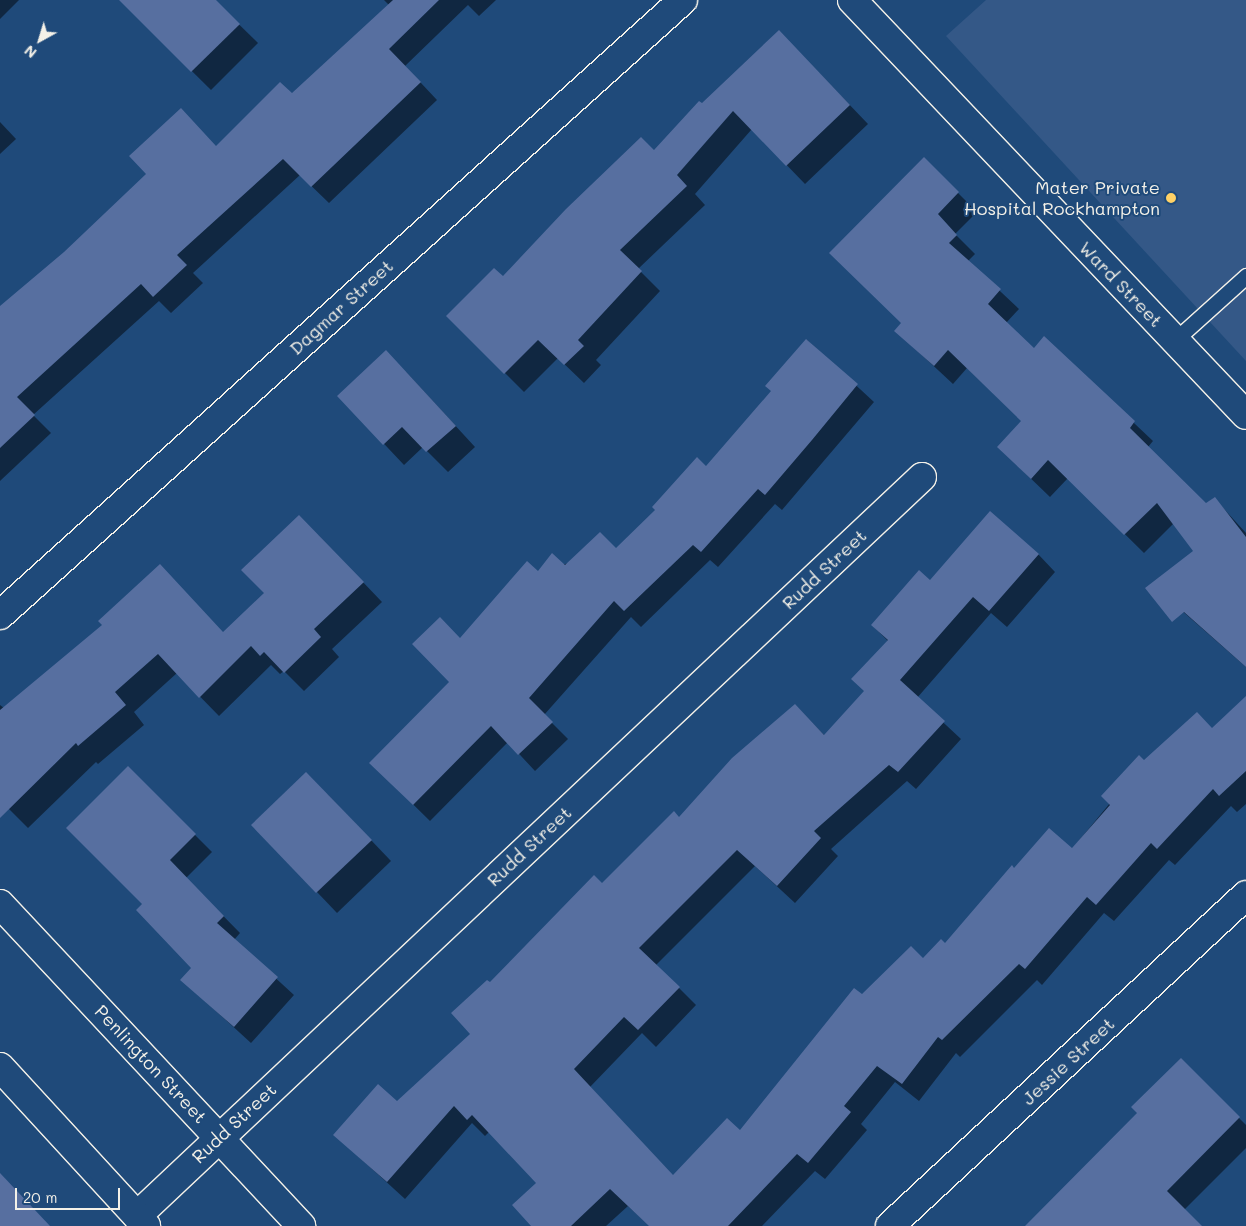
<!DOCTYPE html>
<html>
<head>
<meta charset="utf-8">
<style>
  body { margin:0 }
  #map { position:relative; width:1246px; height:1226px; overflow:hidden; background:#1f4a7a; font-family:Mali,sans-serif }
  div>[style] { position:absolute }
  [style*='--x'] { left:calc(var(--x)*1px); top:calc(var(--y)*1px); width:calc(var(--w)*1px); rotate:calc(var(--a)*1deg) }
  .built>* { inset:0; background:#345887 }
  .shadow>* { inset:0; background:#0007 }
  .building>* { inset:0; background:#576fa0 }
  .roads { filter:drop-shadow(1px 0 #f4f1e8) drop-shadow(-1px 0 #f4f1e8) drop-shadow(0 1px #f4f1e8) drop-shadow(0 -1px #f4f1e8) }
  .lane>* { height:15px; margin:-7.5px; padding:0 7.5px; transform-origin:7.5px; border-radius:7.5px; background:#1f4a7a }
  .street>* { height:28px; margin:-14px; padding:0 14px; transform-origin:14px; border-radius:14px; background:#1f4a7a }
  .secondary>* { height:28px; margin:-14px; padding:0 14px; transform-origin:14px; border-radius:14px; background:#1f4a7a }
  .dots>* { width:14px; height:14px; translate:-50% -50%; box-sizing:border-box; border:2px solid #1f4a7a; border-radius:50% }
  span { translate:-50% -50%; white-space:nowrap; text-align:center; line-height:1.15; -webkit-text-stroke:4px #1f4a7a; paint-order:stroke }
  .poi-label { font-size:18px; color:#f4f1e8 }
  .right { translate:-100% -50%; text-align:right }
  .street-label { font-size:18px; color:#f4f1e8 }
  .north { position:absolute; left:15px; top:15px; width:50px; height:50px; -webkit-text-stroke:4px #1f4a7a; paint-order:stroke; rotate:219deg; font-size:14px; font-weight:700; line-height:20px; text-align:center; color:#f4f1e8 }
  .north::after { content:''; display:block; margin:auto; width:18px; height:22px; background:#f4f1e8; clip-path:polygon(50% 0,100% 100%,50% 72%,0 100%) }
  .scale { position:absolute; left:15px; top:1188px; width:105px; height:22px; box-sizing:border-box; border:2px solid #f4f1e8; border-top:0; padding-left:6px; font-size:15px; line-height:18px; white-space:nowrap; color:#f4f1e8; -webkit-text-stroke:4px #1f4a7a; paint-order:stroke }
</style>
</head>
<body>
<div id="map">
  <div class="built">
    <i style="clip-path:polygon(986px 0,1246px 0,1246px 361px,946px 36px)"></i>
  </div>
  <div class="shadow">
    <i style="clip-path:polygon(0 0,19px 0,0 19px)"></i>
    <i style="clip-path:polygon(120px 0,214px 0,258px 43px,211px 90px)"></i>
    <i style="clip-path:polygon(384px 0,496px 0,479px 16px,468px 5px,405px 66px,437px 100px,329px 203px,300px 175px,193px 273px,203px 283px,171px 313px,159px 301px,33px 415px,51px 433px,0 481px,0 308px,292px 95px,389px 5px)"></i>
    <i style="clip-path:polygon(797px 50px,868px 124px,805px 184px,752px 129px,695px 194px,705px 205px,638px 269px,660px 291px,596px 360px,601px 365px,584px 383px,558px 358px,524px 392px,448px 316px,503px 278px,654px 152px,702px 105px)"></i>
    <i style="clip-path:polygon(0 122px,16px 139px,0 154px)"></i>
    <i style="clip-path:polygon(924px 159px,977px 212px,955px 234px,975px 254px,968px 261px,1019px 309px,1006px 323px,1034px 349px,1044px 338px,1153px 441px,1148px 447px,1206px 504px,1214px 498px,1246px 533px,1246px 667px,1172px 602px,1195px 552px,1174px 523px,1144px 553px,1068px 478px,1050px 497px,998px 447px,1022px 421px,967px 368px,953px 384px,896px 331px,902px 323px)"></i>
    <i style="clip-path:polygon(807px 340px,874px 402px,782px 510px,775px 504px,718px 567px,710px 560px,641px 627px,631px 617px,544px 715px,568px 739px,535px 771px,508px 742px,430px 821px,371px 763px,450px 682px,460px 639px,538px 572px,616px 549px,706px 468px,772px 391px)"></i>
    <i style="clip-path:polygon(406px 372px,475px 447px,448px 472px,423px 447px,404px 465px,339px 396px)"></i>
    <i style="clip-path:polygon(318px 535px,382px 602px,332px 649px,339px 657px,304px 691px,284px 671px,280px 674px,271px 665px,219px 716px,177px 673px,134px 712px,144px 725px,98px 764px,96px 762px,28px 828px,0 800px,0 705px,4px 708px,104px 625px,223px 633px,265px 593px)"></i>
    <i style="clip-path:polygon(1038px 554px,1055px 572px,1007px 627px,991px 613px,917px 698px,961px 739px,916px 789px,907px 781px,831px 849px,838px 856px,795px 903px,755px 866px,656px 965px,696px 1005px,656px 1047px,642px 1033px,590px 1087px,673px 1176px,740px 1132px,862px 996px,945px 945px,1015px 869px,1072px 849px,1144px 762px,1212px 729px,1246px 732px,1246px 804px,1237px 812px,1231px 806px,1175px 865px,1169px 860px,1114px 921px,1104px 913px,1042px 985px,1037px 980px,960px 1057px,956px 1053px,919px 1101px,895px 1082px,861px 1124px,867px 1130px,825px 1179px,815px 1171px,762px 1226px,650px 1226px,628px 1206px,606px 1226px,533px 1226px,537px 1183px,489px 1132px,485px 1136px,472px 1123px,405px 1199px,335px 1135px,397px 1102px,472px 1034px,490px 984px,680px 819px,795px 705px,825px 736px,865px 692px,888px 641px,872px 625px,930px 582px)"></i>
    <i style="clip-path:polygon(128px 768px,212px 852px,186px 878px,240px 933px,234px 940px,294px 995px,251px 1043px,182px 980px,193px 968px,144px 904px)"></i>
    <i style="clip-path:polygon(327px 794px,391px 861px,337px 913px,253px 825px)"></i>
    <i style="clip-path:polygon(1181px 1060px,1246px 1125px,1246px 1148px,1184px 1210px,1200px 1226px,1026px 1226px,1139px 1113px)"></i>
  </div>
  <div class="building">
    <i style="clip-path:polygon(119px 0,216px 0,240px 24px,191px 72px)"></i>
    <i style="clip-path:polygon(393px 0,439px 0,389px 49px,421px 82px,311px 187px,283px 159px,177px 255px,187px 265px,153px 297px,141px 284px,17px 397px,35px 415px,0 448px,0 306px,64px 252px,146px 174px,129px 156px,181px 108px,216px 146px,280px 82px,292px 93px)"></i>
    <i style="clip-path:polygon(779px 30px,850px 105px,786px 166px,733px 111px,677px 175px,687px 186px,620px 250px,642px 271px,578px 340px,584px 346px,564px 365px,538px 340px,504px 374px,446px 316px,494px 268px,503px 276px,566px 209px,641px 137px,654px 150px,699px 101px,702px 103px)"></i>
    <i style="clip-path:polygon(924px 157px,959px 192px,938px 214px,957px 235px,949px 243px,1001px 289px,988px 304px,1034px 348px,1044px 336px,1135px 421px,1130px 428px,1206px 503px,1215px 497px,1246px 537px,1246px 667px,1184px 612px,1172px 622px,1145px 588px,1193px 551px,1157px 503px,1124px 535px,1048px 460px,1031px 479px,997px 447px,1021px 421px,948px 350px,934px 366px,894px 331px,901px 323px,829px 253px)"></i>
    <i style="clip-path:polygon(806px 339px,858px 384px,812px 440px,765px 495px,758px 489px,701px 552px,693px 545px,624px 611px,614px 601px,529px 698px,553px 722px,518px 755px,491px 726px,413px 805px,369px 763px,449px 682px,412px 644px,440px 617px,460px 638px,527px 561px,538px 571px,552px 553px,565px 565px,600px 532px,616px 548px,655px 510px,652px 507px,697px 457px,706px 466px,771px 391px,765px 386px)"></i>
    <i style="clip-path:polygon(386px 350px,456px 426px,426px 452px,402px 427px,383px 445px,337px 396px)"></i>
    <i style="clip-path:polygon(990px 511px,1039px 554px,989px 611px,973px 597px,900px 680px,945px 721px,898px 772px,889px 765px,814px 831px,821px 838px,777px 886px,737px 850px,639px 948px,680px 987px,638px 1030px,624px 1017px,574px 1069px,673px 1175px,727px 1118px,740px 1130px,854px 988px,862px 994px,911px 946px,923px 958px,941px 939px,945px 943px,1012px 865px,1014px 868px,1049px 828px,1072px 848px,1110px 805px,1101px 796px,1139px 755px,1144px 760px,1197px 712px,1212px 728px,1246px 696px,1246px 771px,1219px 796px,1213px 789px,1157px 849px,1151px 843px,1096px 905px,1087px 897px,1025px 969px,1019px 964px,942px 1040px,938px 1037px,902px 1084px,877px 1066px,844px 1106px,851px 1112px,808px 1163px,797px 1154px,728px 1226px,649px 1226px,610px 1189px,571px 1226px,531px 1226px,512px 1205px,536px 1183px,472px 1115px,467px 1120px,454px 1106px,387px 1182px,333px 1135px,378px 1084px,397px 1101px,470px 1034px,451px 1013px,487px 980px,490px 982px,594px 875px,602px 883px,674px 811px,679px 817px,732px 758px,795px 704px,824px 735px,864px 691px,851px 679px,888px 640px,871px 625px,919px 570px,930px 580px)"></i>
    <i style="clip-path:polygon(299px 515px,364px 582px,314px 629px,321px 637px,284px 673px,264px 652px,260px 656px,251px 646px,199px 698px,158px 654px,115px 692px,126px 705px,78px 746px,76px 743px,0 818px,0 710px,102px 625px,98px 621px,160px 564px,223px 632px,264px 593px,241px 570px)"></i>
    <i style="clip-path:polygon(128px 766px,196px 834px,170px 860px,224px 916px,217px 923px,278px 977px,234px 1027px,180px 980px,191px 968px,136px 910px,142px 904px,66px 828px)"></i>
    <i style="clip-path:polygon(306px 772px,372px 840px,316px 893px,251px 825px)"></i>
    <i style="clip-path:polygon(1181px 1058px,1240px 1117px,1167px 1191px,1202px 1226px,1025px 1226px,1137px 1113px,1131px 1107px)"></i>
    <i style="clip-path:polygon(0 1173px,50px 1226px,0 1226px)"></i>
  </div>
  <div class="roads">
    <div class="lane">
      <i style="--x:1175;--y:340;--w:96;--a:-42"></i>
    </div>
    <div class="street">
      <i style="--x:852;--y:0;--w:572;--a:46.49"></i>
      <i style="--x:0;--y:615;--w:919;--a:-42"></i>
      <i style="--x:137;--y:1216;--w:1078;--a:-43.27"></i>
      <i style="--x:890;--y:1226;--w:486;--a:-42.9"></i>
    </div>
    <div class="secondary">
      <i style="--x:0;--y:904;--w:441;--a:46.9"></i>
      <i style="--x:0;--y:1067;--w:216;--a:47.4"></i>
    </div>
  </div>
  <div class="dots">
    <i style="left:1171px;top:198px;background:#ffd166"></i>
  </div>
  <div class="poi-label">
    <span class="right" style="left:1160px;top:198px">Mater Private<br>Hospital Rockhampton</span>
  </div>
  <div class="street-label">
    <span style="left:1121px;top:284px;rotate:46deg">Ward Street</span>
    <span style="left:341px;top:307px;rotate:-42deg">Dagmar Street</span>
    <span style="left:824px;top:569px;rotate:-43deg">Rudd Street</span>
    <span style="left:529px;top:846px;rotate:-43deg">Rudd Street</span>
    <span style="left:1068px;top:1061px;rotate:-43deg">Jessie Street</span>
    <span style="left:151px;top:1064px;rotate:47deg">Penlington Street</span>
    <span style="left:234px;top:1123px;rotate:-43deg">Rudd Street</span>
  </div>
  <div class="north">N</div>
  <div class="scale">20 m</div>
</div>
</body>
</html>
